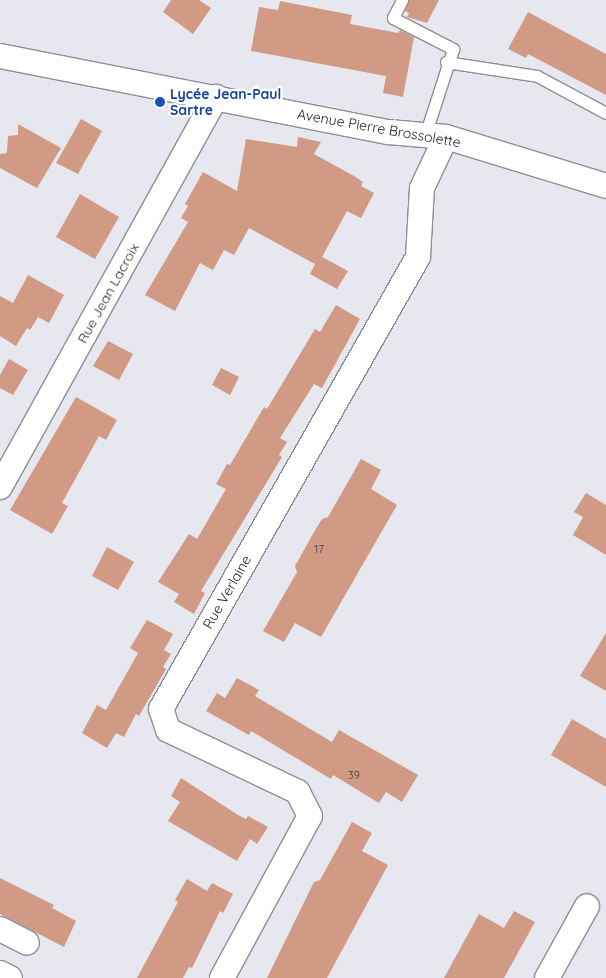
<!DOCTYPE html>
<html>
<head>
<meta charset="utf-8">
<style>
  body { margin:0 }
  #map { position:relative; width:606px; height:978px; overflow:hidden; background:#e6e7ef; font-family:Quicksand,sans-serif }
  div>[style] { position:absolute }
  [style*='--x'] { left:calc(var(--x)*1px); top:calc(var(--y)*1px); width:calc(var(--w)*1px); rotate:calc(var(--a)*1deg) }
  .building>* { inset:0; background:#d09a85 }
  .roads { filter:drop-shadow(1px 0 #8e8f96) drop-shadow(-1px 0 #8e8f96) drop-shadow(0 1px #8e8f96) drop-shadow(0 -1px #8e8f96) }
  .service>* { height:11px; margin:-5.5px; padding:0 5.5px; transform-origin:5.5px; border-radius:5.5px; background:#fff }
  .minor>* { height:24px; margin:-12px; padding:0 12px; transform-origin:12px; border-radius:12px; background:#fff }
  .dots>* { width:14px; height:14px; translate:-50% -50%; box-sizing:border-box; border:2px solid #fff; border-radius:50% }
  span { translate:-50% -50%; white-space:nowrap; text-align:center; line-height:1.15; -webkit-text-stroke:4.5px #fff; paint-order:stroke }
  .number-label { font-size:11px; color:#483b38 }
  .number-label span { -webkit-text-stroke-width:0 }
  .transit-label { font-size:14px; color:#164399; font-weight:700 }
  .left { translate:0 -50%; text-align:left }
  .street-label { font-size:14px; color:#1b1b1e }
</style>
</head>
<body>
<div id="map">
  <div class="building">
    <i style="clip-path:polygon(171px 0,199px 0,211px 8px,193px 34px,163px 12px)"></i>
    <i style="clip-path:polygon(409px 0,439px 0,427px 23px,407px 17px,409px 13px,405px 11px)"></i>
    <i style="clip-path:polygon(280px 1px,352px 15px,350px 24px,398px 33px,400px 30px,414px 37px,403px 97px,383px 93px,386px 76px,251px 51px,259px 7px,278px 10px)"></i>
    <i style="clip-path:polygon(528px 12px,606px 54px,606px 95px,528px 54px,526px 58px,508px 49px)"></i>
    <i style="clip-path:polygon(81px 119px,102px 131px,78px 174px,56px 163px)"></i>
    <i style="clip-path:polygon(18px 124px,61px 148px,37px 188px,0 168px,0 154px,7px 153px,8px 136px,18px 135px)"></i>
    <i style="clip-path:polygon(298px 137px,321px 142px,314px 154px,354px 176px,363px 182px,361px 186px,374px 193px,361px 218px,347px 211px,322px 257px,348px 271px,337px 289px,310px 274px,315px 264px,249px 228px,234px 255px,224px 250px,213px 270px,200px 263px,175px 311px,145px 295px,188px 222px,181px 218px,188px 206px,185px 204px,203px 172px,237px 191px,246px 139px,297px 147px)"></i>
    <i style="clip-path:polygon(80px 194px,119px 217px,95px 259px,56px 237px)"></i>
    <i style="clip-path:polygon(28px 275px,64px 295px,49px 323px,38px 317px,30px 330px,27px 328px,16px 346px,0 336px,0 296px,13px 303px)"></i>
    <i style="clip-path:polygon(336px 305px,360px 319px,322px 388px,314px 384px,280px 438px,287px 442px,279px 455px,282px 457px,201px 591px,205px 593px,194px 614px,174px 602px,179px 594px,158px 582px,189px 534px,197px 539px,226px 489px,216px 484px,227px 464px,230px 465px,264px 407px,267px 409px,315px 329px,320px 332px)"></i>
    <i style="clip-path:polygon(108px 341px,133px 354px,119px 380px,93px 366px)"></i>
    <i style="clip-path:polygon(9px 359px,28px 370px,13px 395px,0 388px,0 375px)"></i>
    <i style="clip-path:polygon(221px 368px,239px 377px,230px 395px,212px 385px)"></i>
    <i style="clip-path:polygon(76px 397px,117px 420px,106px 440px,99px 436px,62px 503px,68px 506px,52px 534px,10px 510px)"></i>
    <i style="clip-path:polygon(361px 459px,381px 470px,371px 489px,397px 505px,321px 637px,295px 623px,284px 642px,263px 631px,297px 572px,295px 566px,314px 532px,322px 519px,328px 517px)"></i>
    <i style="clip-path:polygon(586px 493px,606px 505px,606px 555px,573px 535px,583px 517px,574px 512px)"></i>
    <i style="clip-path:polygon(107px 547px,134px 562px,118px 590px,92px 576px)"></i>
    <i style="clip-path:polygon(147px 620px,173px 634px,164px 650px,171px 654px,163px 667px,166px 669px,139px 716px,136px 714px,124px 737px,116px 733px,107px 748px,82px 733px,97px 705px,106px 710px,138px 653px,130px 648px)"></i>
    <i style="clip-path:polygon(606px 633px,606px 691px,580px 676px)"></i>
    <i style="clip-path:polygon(237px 678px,259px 690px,255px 696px,332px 742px,339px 730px,418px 775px,402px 802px,386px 792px,379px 803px,333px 775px,331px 779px,251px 731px,249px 735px,206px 711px,217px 693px,225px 698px)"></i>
    <i style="clip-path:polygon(572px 719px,606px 739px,606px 787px,551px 755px)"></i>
    <i style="clip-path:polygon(181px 778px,238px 815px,246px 819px,248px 816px,268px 827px,257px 844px,250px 839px,237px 861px,168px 821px,180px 802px,171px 796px)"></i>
    <i style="clip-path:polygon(352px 822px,372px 833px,362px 851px,388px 865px,327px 978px,267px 978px,314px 882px,320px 880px)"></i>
    <i style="clip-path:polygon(0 878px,54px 905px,52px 908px,76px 921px,64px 947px,0 914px)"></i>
    <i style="clip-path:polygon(187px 879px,207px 891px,212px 883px,233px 894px,223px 913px,220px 911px,192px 968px,189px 967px,183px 978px,137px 978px,178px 902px,175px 900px)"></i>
    <i style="clip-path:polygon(514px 911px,535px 922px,504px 978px,444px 978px,479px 914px,504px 928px)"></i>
  </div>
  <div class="roads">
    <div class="service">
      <i style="--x:402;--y:0;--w:20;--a:117"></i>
      <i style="--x:393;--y:18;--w:68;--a:27.3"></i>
      <i style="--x:453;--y:49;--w:90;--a:108"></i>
      <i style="--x:446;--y:62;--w:92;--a:8.7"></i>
      <i style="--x:537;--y:76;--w:78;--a:28.2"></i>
    </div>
    <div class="minor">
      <i style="--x:0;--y:56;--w:396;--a:11.1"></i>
      <i style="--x:389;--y:132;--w:57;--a:5"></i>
      <i style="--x:446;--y:137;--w:167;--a:17"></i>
      <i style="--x:0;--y:487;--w:446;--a:-61"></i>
      <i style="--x:0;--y:929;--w:30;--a:27"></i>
      <i style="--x:0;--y:973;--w:11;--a:27"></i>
      <i style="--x:222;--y:978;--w:184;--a:-61.5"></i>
      <i style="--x:310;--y:816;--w:27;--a:-117"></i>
      <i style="--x:298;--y:792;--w:144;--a:-154.5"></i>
      <i style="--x:168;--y:730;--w:22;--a:-108"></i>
      <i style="--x:161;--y:709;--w:520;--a:-60.38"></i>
      <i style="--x:418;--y:257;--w:69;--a:-86.7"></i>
      <i style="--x:422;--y:188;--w:56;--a:-64.8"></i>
      <i style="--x:547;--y:978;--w:82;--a:-60.9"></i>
    </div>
  </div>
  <div class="dots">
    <i style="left:160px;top:102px;background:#1a4fb4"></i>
  </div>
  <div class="number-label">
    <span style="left:319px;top:549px">17</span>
    <span style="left:354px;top:775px">39</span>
  </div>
  <div class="transit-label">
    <span class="left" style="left:170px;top:102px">Lycée Jean-Paul<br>Sartre</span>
  </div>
  <div class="street-label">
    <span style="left:379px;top:128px;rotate:10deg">Avenue Pierre Brossolette</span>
    <span style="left:108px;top:293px;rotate:-61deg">Rue Jean Lacroix</span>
    <span style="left:227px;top:592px;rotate:-60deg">Rue Verlaine</span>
  </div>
</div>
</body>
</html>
